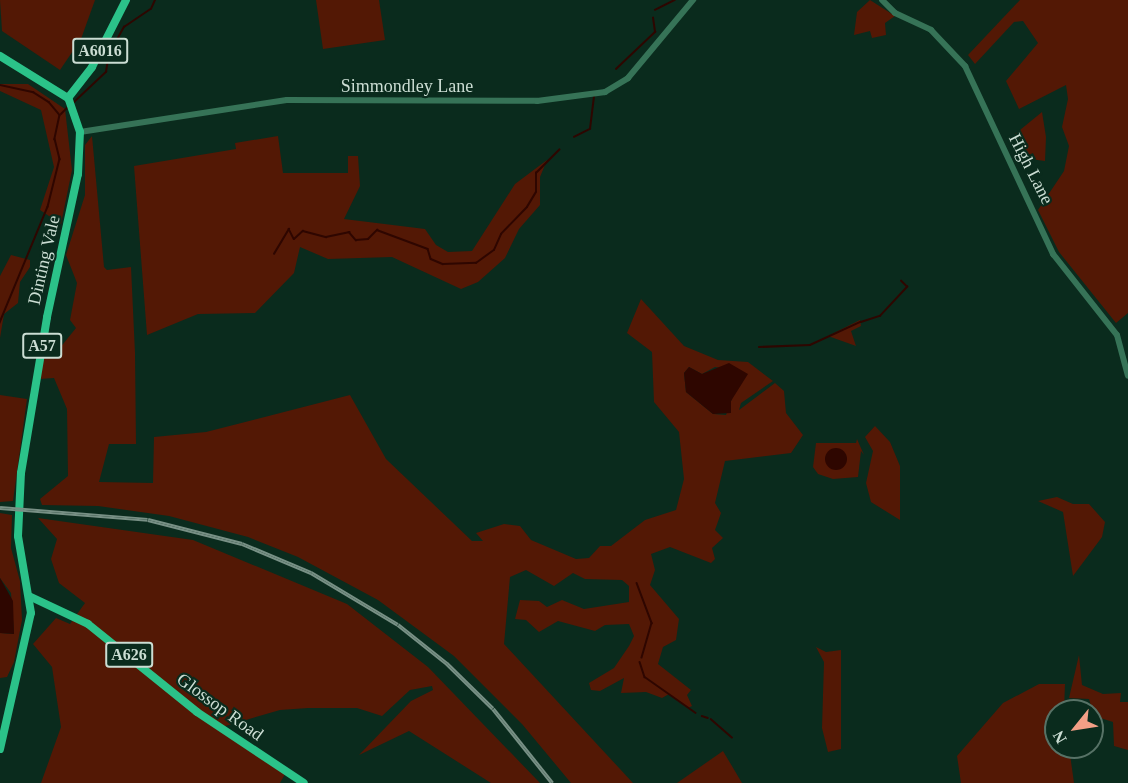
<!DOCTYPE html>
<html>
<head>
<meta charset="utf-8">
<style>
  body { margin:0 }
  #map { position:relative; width:1128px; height:783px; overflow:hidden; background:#0a2b1d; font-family:"Times New Roman",serif }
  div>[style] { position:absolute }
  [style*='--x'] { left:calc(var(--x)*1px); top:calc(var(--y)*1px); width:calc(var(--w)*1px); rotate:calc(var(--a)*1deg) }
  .green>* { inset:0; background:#531805 }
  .water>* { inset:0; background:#2e0600 }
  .round { border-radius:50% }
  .stream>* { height:1.5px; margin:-0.75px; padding:0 0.75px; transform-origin:0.75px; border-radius:0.75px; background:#2e0600 }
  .tertiary>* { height:6px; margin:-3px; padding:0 3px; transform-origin:3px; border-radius:3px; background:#367357 }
  .primary>* { height:8px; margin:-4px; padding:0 4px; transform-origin:4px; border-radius:4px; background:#2bc289 }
  .rail>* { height:4px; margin-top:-2px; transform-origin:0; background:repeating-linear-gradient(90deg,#0a2b1d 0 4.5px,#789085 0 9px); box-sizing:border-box; border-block:2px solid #789085 }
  span { translate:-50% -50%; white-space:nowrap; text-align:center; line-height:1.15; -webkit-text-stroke:4.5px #0a2b1d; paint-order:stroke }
  .shield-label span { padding:2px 4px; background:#0a2b1d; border:2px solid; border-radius:4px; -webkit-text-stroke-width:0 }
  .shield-label { font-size:16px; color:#cbddd3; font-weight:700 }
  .street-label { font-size:18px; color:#cbddd3 }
  .north { position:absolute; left:1044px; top:699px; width:60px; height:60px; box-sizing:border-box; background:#0a2b1d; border:2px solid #577266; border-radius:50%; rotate:240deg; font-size:16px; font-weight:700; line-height:24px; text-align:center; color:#cbddd3 }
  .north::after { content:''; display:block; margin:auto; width:21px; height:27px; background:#f39f86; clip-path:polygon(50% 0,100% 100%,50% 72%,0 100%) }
</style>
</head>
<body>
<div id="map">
  <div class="green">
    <i style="clip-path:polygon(0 0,95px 0,81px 39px,60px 70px,2px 31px)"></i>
    <i style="clip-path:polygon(316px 0,379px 0,385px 40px,323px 49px)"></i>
    <i style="clip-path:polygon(870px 0,895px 16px,885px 23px,886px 35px,872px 38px,870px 31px,854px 35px,857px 12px)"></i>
    <i style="clip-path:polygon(1020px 0,1128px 0,1128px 313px,1116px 323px,1059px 252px,1038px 210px,1064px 171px,1069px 146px,1062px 127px,1068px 99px,1066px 85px,1019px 109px,1006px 81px,1038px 43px,1023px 21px,1014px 22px,975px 64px,968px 55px)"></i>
    <i style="clip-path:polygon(0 84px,28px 84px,65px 109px,72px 170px,61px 224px,40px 210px,54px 167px,41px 110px,0 91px)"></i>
    <i style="clip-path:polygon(1042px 112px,1046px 137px,1045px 161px,1030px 159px,1015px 134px)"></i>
    <i style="clip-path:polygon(evenodd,92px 136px,104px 267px,107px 270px,131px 267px,135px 353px,136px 444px,109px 444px,99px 482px,153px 483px,154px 437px,206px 432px,350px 395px,386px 459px,472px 541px,483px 541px,476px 533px,504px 524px,520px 526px,531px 540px,576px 559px,589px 558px,600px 546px,611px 546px,645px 520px,676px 510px,684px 479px,679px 432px,654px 402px,652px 352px,627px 333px,641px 299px,684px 346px,718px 360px,748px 362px,773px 381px,741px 403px,739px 410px,775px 383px,784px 391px,786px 413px,803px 435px,791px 453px,725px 461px,715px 503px,721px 513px,715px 530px,723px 538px,712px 548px,715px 559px,711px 563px,670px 547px,651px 554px,655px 570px,650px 585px,679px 619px,676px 640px,663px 647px,658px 664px,691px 690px,687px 695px,692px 706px,688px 708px,669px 694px,662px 698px,646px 692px,621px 693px,624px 678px,600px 691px,591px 690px,589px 683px,614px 668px,629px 646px,634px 636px,629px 624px,605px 625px,595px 631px,558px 621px,539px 632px,526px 620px,515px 619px,520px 600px,539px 601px,547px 607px,562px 600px,584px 609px,629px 602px,629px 586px,622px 580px,585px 579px,573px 573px,554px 586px,526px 570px,510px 577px,504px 644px,633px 783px,571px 783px,522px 724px,454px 656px,378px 600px,298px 557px,248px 537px,169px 516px,98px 506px,42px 505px,40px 499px,68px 476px,67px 409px,54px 378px,39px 379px,45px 347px,59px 349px,76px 328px,70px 320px,77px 283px,66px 255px,85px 195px,85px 145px,92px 136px,689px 367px,702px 374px,715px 367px,742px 371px,726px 415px,713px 414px,686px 392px,684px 373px,689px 367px)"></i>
    <i style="clip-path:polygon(278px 136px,283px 173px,348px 173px,348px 156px,358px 156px,360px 186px,344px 219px,425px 229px,436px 245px,448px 252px,472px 251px,515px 184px,547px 160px,540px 177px,540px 205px,519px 229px,505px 258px,478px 282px,461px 289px,392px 257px,328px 259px,300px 247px,294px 273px,255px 313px,198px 314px,147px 335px,134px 166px,236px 149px,235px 143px)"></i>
    <i style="clip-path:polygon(11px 255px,30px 260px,30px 267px,20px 282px,18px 303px,4px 314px,0 338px,0 276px)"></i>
    <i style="clip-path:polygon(860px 320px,861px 326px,851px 331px,856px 346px,828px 336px)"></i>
    <i style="clip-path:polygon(0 395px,27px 399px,13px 501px,0 502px)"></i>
    <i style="clip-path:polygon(875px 426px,890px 442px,900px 466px,900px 520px,871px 502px,866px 483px,873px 451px,865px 437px)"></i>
    <i style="clip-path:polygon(857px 439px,864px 455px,861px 451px,858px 477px,833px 479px,818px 474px,813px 467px,816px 443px,856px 443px)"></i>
    <i style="clip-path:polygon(1057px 497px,1073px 504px,1089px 504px,1105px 522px,1102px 537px,1073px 576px,1063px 512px,1038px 501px)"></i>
    <i style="clip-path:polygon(0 513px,12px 515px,11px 548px,20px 581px,22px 620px,14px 662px,7px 677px,0 678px,0 633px,14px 634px,11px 593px,0 578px)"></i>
    <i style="clip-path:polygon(38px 518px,193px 540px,347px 604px,428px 667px,540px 783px,491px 783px,409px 731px,359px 755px,411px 701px,433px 690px,432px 686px,410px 690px,382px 716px,357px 708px,308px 708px,280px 710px,222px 727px,204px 720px,285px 774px,280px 783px,41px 783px,61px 727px,52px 667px,33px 644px,56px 618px,70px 624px,85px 603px,59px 583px,51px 559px,57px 539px)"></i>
    <i style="clip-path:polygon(816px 647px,826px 652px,841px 650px,841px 749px,828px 752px,822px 728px,824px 662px)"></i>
    <i style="clip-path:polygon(1079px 655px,1082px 685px,1103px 694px,1121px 693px,1120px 702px,1128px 702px,1128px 750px,1114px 746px,1113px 722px,1094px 716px,1089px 699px,1069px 698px)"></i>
    <i style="clip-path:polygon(1039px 684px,1065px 684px,1064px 711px,1056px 711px,1056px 747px,1069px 747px,1074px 783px,961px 783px,957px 756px,1003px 703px)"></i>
    <i style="clip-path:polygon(723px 751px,742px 783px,677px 783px)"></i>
  </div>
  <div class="water">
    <i style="clip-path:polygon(729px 363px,748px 374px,731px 401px,731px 413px,713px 414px,686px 392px,684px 373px,689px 367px,702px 374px)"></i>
    <i class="round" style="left:825px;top:448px;width:22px;height:22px"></i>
    <i style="clip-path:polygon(0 578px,13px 601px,14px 634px,0 633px)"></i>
  </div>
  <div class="stream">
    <i style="--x:655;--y:10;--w:22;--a:-27"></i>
    <i style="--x:616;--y:69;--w:54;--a:-43.5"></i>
    <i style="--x:655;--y:32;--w:14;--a:-98"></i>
    <i style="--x:0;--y:85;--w:34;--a:12"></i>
    <i style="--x:33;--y:92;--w:19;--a:32"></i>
    <i style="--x:49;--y:102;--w:17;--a:50"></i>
    <i style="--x:60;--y:115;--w:25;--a:102"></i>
    <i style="--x:55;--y:139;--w:21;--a:76"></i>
    <i style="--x:60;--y:159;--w:49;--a:104"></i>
    <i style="--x:48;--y:207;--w:126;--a:112.5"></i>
    <i style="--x:74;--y:102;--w:44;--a:-43.2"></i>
    <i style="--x:106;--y:72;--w:18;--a:-81"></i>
    <i style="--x:109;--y:54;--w:31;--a:-61"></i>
    <i style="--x:124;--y:27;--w:32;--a:-34"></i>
    <i style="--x:151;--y:9;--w:10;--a:-66"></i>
    <i style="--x:61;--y:114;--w:8;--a:-45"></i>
    <i style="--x:574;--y:137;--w:18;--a:-27"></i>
    <i style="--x:590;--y:129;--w:32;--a:-83"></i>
    <i style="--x:274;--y:254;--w:29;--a:-59"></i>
    <i style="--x:289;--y:229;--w:11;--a:63"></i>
    <i style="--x:294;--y:239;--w:12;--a:-42"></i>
    <i style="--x:303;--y:231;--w:24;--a:15"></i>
    <i style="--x:326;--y:237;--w:24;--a:-12"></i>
    <i style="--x:349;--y:232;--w:11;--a:49"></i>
    <i style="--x:356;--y:240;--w:12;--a:-5"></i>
    <i style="--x:368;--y:239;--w:13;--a:-45"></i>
    <i style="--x:377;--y:230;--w:54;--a:20.4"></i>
    <i style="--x:428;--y:249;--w:10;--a:73"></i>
    <i style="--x:431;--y:259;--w:13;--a:23"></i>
    <i style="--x:443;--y:264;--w:33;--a:-2"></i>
    <i style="--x:476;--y:263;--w:22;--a:-36"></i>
    <i style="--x:494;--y:250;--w:17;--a:-66"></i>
    <i style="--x:501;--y:234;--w:37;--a:-46"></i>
    <i style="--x:527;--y:207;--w:17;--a:-59"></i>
    <i style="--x:536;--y:192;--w:19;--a:-90"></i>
    <i style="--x:536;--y:173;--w:33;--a:-45"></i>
    <i style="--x:861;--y:322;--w:20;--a:-18"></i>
    <i style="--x:880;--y:316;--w:40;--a:-47"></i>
    <i style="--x:907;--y:287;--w:8;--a:-135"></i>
    <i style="--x:759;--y:347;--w:51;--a:-2.2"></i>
    <i style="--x:810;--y:345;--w:55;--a:-24.7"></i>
    <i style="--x:637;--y:583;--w:43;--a:69.4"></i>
    <i style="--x:652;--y:623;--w:36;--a:106"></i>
    <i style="--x:640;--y:662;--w:16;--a:72"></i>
    <i style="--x:645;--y:677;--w:62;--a:35.2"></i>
    <i style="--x:702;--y:716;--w:6;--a:18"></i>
    <i style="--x:711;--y:719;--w:28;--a:41"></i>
  </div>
  <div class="tertiary">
    <i style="--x:882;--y:0;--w:18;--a:45"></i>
    <i style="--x:895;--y:13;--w:40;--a:25"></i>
    <i style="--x:931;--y:30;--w:50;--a:46.6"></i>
    <i style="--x:965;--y:66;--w:208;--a:64.9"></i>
    <i style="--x:1053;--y:254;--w:103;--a:51.7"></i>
    <i style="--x:1117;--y:335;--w:42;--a:75"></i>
    <i style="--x:80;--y:132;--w:209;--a:-8.8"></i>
    <i style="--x:287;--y:100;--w:250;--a:0.2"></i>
    <i style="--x:537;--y:101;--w:69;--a:-7.5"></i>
    <i style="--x:605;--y:92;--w:27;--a:-31"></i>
    <i style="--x:628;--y:78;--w:102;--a:-50.2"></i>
  </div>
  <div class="primary">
    <i style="--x:0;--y:56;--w:80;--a:31.7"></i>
    <i style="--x:68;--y:98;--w:39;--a:-52"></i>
    <i style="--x:92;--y:67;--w:75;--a:-63.1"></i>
    <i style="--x:31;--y:597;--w:63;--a:25.3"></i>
    <i style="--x:88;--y:624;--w:140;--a:38.9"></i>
    <i style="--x:197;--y:712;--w:128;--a:33.6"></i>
    <i style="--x:0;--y:749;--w:139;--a:-77.2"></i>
    <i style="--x:31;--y:613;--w:78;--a:-99.6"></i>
    <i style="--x:18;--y:536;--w:63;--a:-87.3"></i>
    <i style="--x:21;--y:473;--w:158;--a:-80.5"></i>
    <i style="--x:47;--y:317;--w:146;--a:-77.8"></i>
    <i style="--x:78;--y:174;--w:42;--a:-87.3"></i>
    <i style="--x:80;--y:132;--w:36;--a:-109"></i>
  </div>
  <div class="rail">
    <i style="--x:0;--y:508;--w:148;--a:4.6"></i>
    <i style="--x:148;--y:520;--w:97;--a:14.3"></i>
    <i style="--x:242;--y:544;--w:75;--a:22.8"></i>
    <i style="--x:311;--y:573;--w:101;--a:30.9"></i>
    <i style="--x:398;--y:625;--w:63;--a:38.5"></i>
    <i style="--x:447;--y:664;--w:64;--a:44.4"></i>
    <i style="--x:493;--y:709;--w:95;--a:51.4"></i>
  </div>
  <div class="shield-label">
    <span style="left:100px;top:51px">A6016</span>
    <span style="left:42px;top:346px">A57</span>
    <span style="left:129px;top:655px">A626</span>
  </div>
  <div class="street-label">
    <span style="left:407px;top:86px">Simmondley Lane</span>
    <span style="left:1031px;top:169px;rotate:63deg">High Lane</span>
    <span style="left:44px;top:260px;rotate:-77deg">Dinting Vale</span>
    <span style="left:220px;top:707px;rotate:36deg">Glossop Road</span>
  </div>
  <div class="north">N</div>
</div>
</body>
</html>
